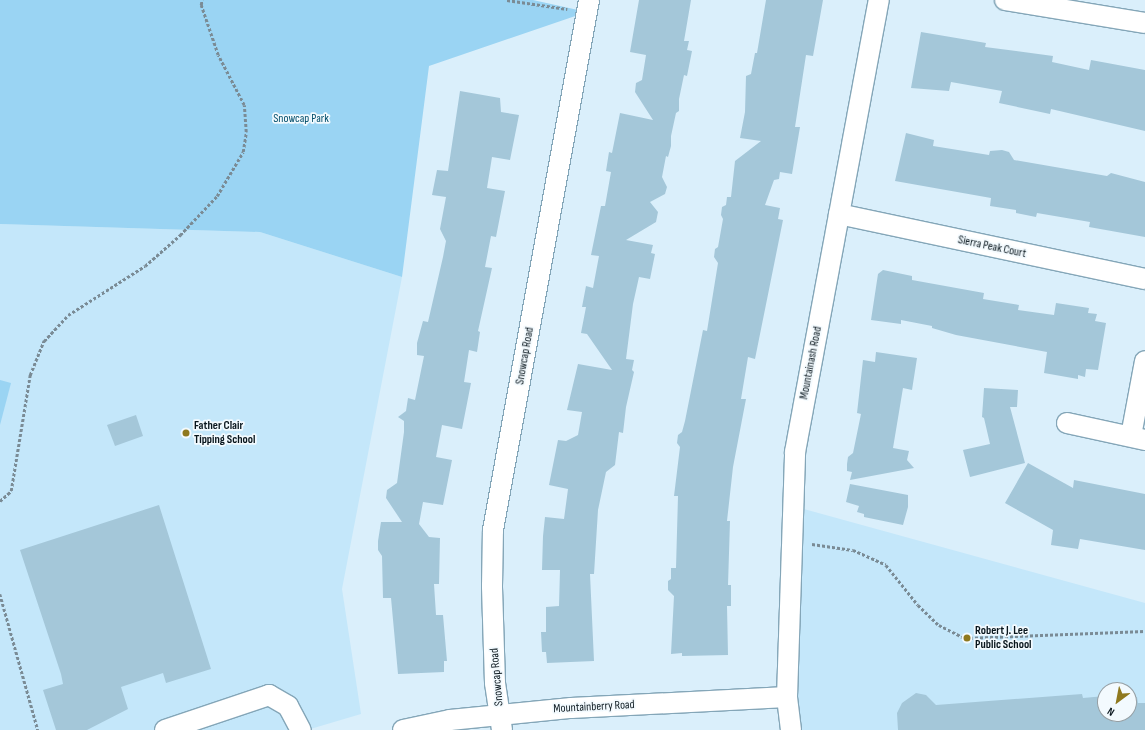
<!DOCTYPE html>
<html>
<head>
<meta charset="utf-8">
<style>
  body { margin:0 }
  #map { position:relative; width:1145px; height:730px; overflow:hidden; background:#daeffb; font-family:"Sofia Sans Condensed",sans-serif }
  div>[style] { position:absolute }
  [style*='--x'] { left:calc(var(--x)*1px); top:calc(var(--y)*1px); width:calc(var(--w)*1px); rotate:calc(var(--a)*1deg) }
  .built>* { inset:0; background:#c4e7fa }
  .green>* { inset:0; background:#9ad4f3 }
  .building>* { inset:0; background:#a4c7d9 }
  .path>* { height:2.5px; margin-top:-1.25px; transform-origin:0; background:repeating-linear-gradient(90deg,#7a8b95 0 3px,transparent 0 5px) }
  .roads { filter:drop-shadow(1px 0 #84a6b8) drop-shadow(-1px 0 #84a6b8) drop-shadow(0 1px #84a6b8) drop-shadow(0 -1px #84a6b8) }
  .minor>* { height:20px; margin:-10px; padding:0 10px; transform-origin:10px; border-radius:10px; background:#fff }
  .dots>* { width:11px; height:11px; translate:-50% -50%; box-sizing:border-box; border:2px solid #f3fafe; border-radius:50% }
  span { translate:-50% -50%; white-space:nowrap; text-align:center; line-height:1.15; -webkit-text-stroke:3.5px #f3fafe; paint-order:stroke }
  .park-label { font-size:12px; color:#004d6a }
  .street-label { font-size:12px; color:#09161d }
  .poi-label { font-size:12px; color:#09161d; font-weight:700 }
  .left { translate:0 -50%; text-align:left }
  .north { position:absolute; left:1097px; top:682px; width:40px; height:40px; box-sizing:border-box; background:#f3fafe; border:1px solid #959fa4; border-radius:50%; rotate:212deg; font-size:11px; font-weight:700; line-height:16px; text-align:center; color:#09161d }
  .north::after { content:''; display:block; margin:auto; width:14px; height:18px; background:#8f791f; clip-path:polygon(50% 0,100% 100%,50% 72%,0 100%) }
</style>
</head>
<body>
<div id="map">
  <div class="built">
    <i style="clip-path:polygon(0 224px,260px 232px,402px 277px,342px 589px,361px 714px,307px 730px,0 730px)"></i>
    <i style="clip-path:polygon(evenodd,793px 506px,1145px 603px,1145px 730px,792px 730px,793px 506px,1105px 690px,1129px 690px,1129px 714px,1105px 714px,1105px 690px)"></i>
  </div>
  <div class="green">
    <i style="clip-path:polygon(0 0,533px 0,587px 12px,429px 66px,402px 277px,260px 232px,0 224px)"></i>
    <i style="clip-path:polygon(0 380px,11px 383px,0 425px)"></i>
  </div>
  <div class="building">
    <i style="clip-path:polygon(639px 0,691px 0,684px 41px,689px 41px,687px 50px,692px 51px,687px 76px,684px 75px,679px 99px,679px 111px,676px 113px,671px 136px,671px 146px,668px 157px,666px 156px,662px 177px,667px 187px,665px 194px,650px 202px,658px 212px,656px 222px,626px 240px,653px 245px,651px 253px,655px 254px,650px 279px,639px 277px,633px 304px,626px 359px,634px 360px,632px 370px,634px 372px,626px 407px,623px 433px,619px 432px,615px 465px,606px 472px,598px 510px,594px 574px,590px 574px,594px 661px,547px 663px,546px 652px,542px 652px,541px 632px,546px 632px,546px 607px,559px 606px,560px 570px,542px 570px,543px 536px,545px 517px,564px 519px,568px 489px,549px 485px,558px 440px,566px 441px,578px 435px,582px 412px,567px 410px,578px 364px,612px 370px,587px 334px,581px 333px,586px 307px,582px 307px,586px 286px,593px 288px,599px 256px,591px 255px,601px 206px,605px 206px,611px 172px,606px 171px,609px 152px,612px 153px,620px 113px,653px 120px,635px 92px,636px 83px,642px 80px,646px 55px,630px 52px)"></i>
    <i style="clip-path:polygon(766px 0,823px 0,813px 56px,806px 55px,795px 127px,800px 127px,792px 174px,780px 172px,779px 179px,774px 180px,765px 205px,780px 208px,778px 219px,783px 220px,755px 359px,748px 357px,741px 399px,746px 399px,733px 467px,727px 521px,730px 521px,728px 585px,731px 585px,731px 606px,727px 606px,728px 655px,682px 656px,682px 653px,671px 654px,674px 596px,668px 590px,668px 581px,671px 579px,671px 568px,676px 568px,678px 496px,674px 496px,680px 447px,677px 443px,678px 435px,682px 432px,685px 421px,703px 330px,707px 331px,718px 263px,714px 257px,715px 249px,718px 247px,723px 219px,721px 215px,722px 207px,726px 205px,727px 197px,731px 197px,735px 161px,761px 141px,740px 138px,745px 112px,746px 76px,751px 74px,755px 53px,757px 53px)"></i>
    <i style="clip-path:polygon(921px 32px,986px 43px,985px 47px,1053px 56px,1052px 62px,1089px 70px,1091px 60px,1145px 70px,1145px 131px,1051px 109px,1050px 114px,999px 103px,1002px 91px,951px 82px,949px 91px,911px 88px)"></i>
    <i style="clip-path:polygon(460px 91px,500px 98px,501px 112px,519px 115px,510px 160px,492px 157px,487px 188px,505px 191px,496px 237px,491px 236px,485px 267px,492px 268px,478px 331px,480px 332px,477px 352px,469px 350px,464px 382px,471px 383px,462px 429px,442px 425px,436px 457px,452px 460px,443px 505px,423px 502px,419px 524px,429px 537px,440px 538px,439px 584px,434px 584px,436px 615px,443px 615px,447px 661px,444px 661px,444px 672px,398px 674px,391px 598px,383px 598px,382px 556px,378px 550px,378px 541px,381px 522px,402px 522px,386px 498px,387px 490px,397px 483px,404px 432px,404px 421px,398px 417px,406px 411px,408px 398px,415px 400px,424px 356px,417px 355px,417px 343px,423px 321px,428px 322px,443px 257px,446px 241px,440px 229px,446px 197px,432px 195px,437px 170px,448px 171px)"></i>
    <i style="clip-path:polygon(906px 133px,934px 140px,933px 146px,989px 155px,990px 151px,1002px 150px,1009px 152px,1014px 160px,1107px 176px,1111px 173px,1145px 182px,1145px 237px,1089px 227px,1090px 222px,1037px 213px,1036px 217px,1016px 213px,1016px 210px,990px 206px,991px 198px,895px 181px)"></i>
    <i style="clip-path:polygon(883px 270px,912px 276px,912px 280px,984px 293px,983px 299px,1019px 305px,1018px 310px,1054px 315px,1056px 303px,1089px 308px,1088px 313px,1097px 314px,1095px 321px,1106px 323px,1098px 370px,1086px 369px,1085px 377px,1078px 375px,1078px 379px,1044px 373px,1047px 352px,956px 335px,932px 328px,932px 326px,901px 320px,901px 324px,871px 320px,878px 274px)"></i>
    <i style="clip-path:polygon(876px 352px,917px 358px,912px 390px,903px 388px,893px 448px,909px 451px,907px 460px,914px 468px,850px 480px,852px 472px,847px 471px,847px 464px,848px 457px,853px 453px,861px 414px,857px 413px,863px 360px,875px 362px)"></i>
    <i style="clip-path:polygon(984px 388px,1018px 390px,1017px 407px,1010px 407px,1025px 463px,970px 477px,963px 450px,990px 444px,984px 418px,982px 417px)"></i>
    <i style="clip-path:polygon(136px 415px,143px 436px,115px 446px,107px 425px)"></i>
    <i style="clip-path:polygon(1028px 463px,1073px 488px,1074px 480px,1145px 494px,1145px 550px,1080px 539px,1078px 549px,1051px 545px,1053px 530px,1005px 503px)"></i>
    <i style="clip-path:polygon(850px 484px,908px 495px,908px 507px,903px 525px,864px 517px,864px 514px,857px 512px,859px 506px,846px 502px)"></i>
    <i style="clip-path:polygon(159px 505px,211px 669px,166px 683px,163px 673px,121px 687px,128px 709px,87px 730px,56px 730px,43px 690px,63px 684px,61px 674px,20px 550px)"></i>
    <i style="clip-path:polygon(916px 693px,926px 695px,936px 705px,1082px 694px,1083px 698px,1105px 696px,1105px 714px,1129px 714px,1129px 698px,1137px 697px,1138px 703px,1145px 703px,1145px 730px,898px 730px,897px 713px,902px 703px)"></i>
  </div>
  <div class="path">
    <i style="--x:507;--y:0;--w:61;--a:8.5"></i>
    <i style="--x:0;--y:501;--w:15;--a:-42"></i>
    <i style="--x:11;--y:491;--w:118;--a:-80.7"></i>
    <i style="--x:30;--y:375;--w:37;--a:-68"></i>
    <i style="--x:44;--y:341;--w:35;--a:-47"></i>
    <i style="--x:68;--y:315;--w:91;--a:-32.5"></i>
    <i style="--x:145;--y:266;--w:47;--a:-41.5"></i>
    <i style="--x:180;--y:235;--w:54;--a:-46.5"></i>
    <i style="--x:217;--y:196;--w:51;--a:-59.4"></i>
    <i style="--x:243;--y:152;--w:20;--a:-81"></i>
    <i style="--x:246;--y:132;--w:27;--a:-94"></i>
    <i style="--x:244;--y:105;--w:56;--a:-117.5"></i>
    <i style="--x:218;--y:55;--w:53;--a:-108.8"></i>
    <i style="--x:201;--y:5;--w:5;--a:-79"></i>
    <i style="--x:812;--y:544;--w:41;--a:8.3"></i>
    <i style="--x:853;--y:550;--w:36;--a:24"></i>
    <i style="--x:886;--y:565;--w:51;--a:51.3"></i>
    <i style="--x:918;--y:605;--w:29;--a:44"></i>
    <i style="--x:939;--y:625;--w:29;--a:27"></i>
    <i style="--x:965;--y:638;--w:180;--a:-2.2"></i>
    <i style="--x:0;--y:594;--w:141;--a:74.4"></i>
  </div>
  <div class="roads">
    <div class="minor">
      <i style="--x:1005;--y:0;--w:142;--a:9.3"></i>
      <i style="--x:839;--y:214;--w:313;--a:12"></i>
      <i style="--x:1067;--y:423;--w:80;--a:12.3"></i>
      <i style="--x:1131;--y:436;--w:76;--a:-79.4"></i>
      <i style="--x:165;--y:730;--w:110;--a:-18.6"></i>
      <i style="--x:269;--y:695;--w:22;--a:30"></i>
      <i style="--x:288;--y:706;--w:27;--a:62"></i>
      <i style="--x:403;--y:730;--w:48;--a:-12"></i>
      <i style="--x:450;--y:720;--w:122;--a:-5.7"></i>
      <i style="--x:571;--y:708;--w:216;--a:-2.9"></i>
      <i style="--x:502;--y:730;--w:48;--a:-98.5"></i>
      <i style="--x:495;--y:683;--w:97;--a:-91.8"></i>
      <i style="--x:492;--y:586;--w:56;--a:-89"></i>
      <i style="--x:493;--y:530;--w:539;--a:-79.73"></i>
      <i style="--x:791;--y:730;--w:33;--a:-97"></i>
      <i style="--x:787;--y:697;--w:245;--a:-88.1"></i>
      <i style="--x:795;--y:452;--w:460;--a:-79.5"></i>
    </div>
  </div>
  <div class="dots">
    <i style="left:186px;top:433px;background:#8f791f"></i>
    <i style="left:967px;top:638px;background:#8f791f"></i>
  </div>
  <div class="park-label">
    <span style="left:301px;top:119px">Snowcap Park</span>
  </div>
  <div class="street-label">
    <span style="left:992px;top:247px;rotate:12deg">Sierra Peak Court</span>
    <span style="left:525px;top:356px;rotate:-80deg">Snowcap Road</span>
    <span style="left:811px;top:363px;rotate:-79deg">Mountainash Road</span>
    <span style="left:497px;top:677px;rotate:-95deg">Snowcap Road</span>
    <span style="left:594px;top:707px;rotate:-3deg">Mountainberry Road</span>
  </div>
  <div class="poi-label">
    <span class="left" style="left:194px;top:433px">Father Clair<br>Tipping School</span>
    <span class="left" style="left:975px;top:638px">Robert J. Lee<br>Public School</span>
  </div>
  <div class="north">N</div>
</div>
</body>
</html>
